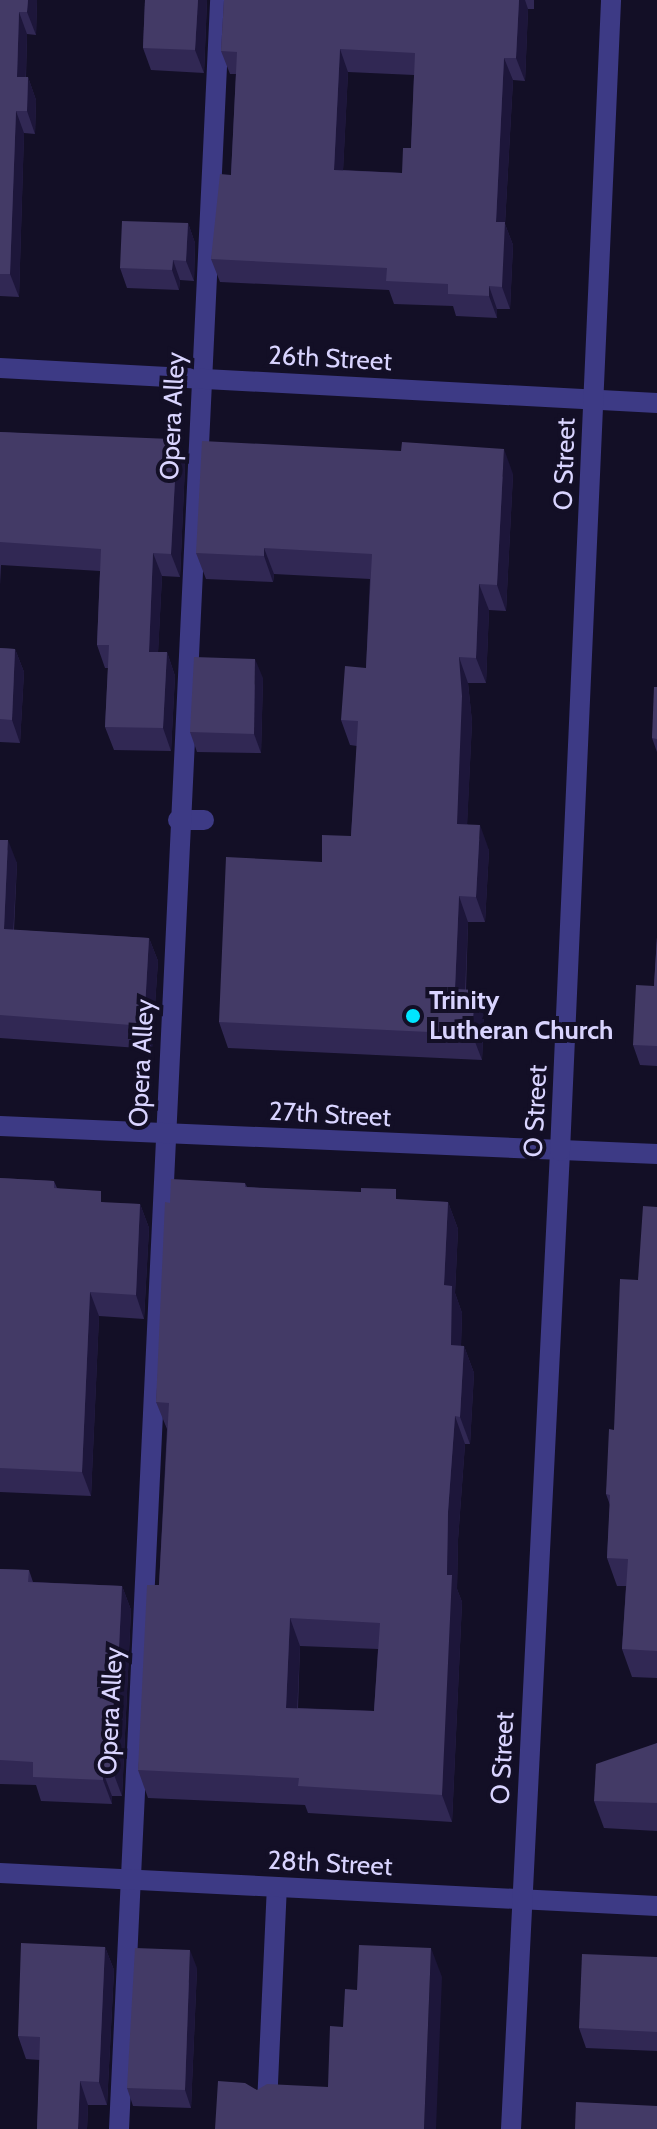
<!DOCTYPE html>
<html>
<head>
<meta charset="utf-8">
<style>
  body { margin:0 }
  #map { position:relative; width:657px; height:2129px; overflow:hidden; background:#130f26; font-family:Cabin,sans-serif }
  div>[style] { position:absolute }
  [style*='--x'] { left:calc(var(--x)*1px); top:calc(var(--y)*1px); width:calc(var(--w)*1px); rotate:calc(var(--a)*1deg) }
  .service>* { height:20px; margin:-10px; padding:0 10px; transform-origin:10px; border-radius:10px; background:#3d3a85 }
  .minor>* { height:20px; margin:-10px; padding:0 10px; transform-origin:10px; border-radius:10px; background:#3d3a85 }
  .wall>* { inset:0; background:#312854 }
  .shaded-wall>* { inset:0; background:#1d163a }
  .building>* { inset:0; background:#433a66 }
  .dots>* { width:22px; height:22px; translate:-50% -50%; box-sizing:border-box; border:4px solid #130f26; border-radius:50% }
  span { translate:-50% -50%; white-space:nowrap; text-align:center; line-height:1.15; -webkit-text-stroke:8px #130f26; paint-order:stroke }
  .street-label { font-size:26px; color:#d9d4ff }
  .poi-label { font-size:26px; color:#d9d4ff; font-weight:700 }
  .left { translate:0 -50%; text-align:left }
</style>
</head>
<body>
<div id="map">
  <div class="service">
    <i style="--x:178;--y:820;--w:26;--a:0"></i>
    <i style="--x:267;--y:2105;--w:218;--a:-87.4"></i>
    <i style="--x:119;--y:2129;--w:2131;--a:-87.28"></i>
  </div>
  <div class="minor">
    <i style="--x:0;--y:368;--w:658;--a:3.05"></i>
    <i style="--x:0;--y:1126;--w:658;--a:2.44"></i>
    <i style="--x:0;--y:1873;--w:658;--a:2.88"></i>
    <i style="--x:511;--y:2129;--w:979;--a:-87.13"></i>
    <i style="--x:560;--y:1151;--w:1152;--a:-87.46"></i>
  </div>
  <div class="wall">
    <i style="clip-path:polygon(0 0,37px 0,36px 35px,27px 34px,26px 77px,28px 77px,36px 100px,35px 134px,24px 133px,19px 297px,0 296px)"></i>
    <i style="clip-path:polygon(145px 0,207px 0,204px 73px,151px 70px,143px 48px)"></i>
    <i style="clip-path:polygon(evenodd,224px 0,534px 0,534px 9px,528px 9px,525px 81px,513px 80px,505px 224px,513px 245px,510px 309px,497px 309px,497px 318px,456px 316px,453px 306px,394px 304px,389px 290px,220px 282px,211px 259px,231px 175px,236px 74px,230px 74px,221px 51px,224px 0,348px 72px,414px 75px,411px 148px,402px 173px,343px 170px,348px 72px)"></i>
    <i style="clip-path:polygon(188px 223px,195px 243px,194px 281px,180px 280px,179px 290px,127px 288px,120px 268px)"></i>
    <i style="clip-path:polygon(0 432px,177px 442px,185px 465px,180px 577px,162px 576px,158px 652px,167px 652px,175px 676px,171px 751px,114px 750px,105px 727px,108px 668px,105px 668px,97px 645px,100px 571px,1px 565px,0 585px)"></i>
    <i style="clip-path:polygon(513px 474px,506px 611px,489px 610px,486px 683px,468px 683px,472px 722px,467px 824px,489px 850px,485px 922px,468px 922px,466px 990px,484px 1016px,482px 1060px,228px 1048px,219px 1022px,322px 862px,351px 836px,357px 746px,350px 745px,341px 720px,366px 668px,370px 579px,274px 574px,273px 582px,206px 579px,196px 553px)"></i>
    <i style="clip-path:polygon(0 648px,15px 649px,24px 672px,20px 743px,0 742px)"></i>
    <i style="clip-path:polygon(263px 678px,261px 753px,197px 752px,190px 732px)"></i>
    <i style="clip-path:polygon(657px 687px,657px 752px,652px 738px)"></i>
    <i style="clip-path:polygon(0 840px,17px 863px,14px 930px,149px 938px,158px 961px,152px 1049px,0 1038px)"></i>
    <i style="clip-path:polygon(657px 937px,657px 1066px,640px 1065px,633px 1045px,654px 986px)"></i>
    <i style="clip-path:polygon(0 1178px,54px 1181px,57px 1188px,105px 1203px,140px 1204px,149px 1228px,144px 1319px,99px 1316px,91px 1496px,0 1492px)"></i>
    <i style="clip-path:polygon(evenodd,245px 1183px,247px 1187px,400px 1200px,448px 1202px,458px 1229px,455px 1293px,462px 1313px,461px 1346px,464px 1346px,474px 1373px,470px 1444px,465px 1444px,458px 1540px,457px 1589px,462px 1602px,452px 1822px,308px 1813px,305px 1805px,148px 1798px,138px 1770px,159px 1585px,167px 1429px,156px 1402px,170px 1203px,245px 1183px,300px 1646px,378px 1649px,374px 1711px,298px 1708px,300px 1646px)"></i>
    <i style="clip-path:polygon(657px 1207px,657px 1678px,632px 1677px,622px 1649px,626px 1586px,617px 1586px,607px 1558px,610px 1505px,606px 1494px,614px 1430px,638px 1280px)"></i>
    <i style="clip-path:polygon(0 1569px,29px 1570px,33px 1582px,122px 1586px,131px 1610px,122px 1796px,112px 1796px,112px 1804px,41px 1801px,36px 1785px,0 1784px)"></i>
    <i style="clip-path:polygon(657px 1743px,657px 1831px,604px 1828px,594px 1801px)"></i>
    <i style="clip-path:polygon(105px 1947px,114px 1970px,107px 2105px,88px 2105px,87px 2129px,37px 2129px,40px 2060px,26px 2059px,18px 2036px)"></i>
    <i style="clip-path:polygon(657px 1957px,657px 2051px,586px 2048px,579px 2028px)"></i>
    <i style="clip-path:polygon(197px 1968px,191px 2108px,133px 2106px,127px 2088px)"></i>
  </div>
  <div class="shaded-wall">
    <i style="clip-path:polygon(28px 0,37px 0,36px 35px,27px 12px)"></i>
    <i style="clip-path:polygon(198px 0,207px 0,204px 73px,195px 50px)"></i>
    <i style="clip-path:polygon(519px 0,525px 0,528px 9px,525px 81px,516px 58px)"></i>
    <i style="clip-path:polygon(19px 12px,27px 34px,25px 99px,17px 77px)"></i>
    <i style="clip-path:polygon(340px 49px,348px 72px,342px 192px,334px 170px)"></i>
    <i style="clip-path:polygon(504px 58px,513px 80px,505px 224px,513px 245px,510px 309px,502px 287px,496px 222px)"></i>
    <i style="clip-path:polygon(28px 77px,36px 100px,35px 134px,27px 111px)"></i>
    <i style="clip-path:polygon(16px 111px,24px 133px,19px 297px,10px 274px)"></i>
    <i style="clip-path:polygon(188px 223px,195px 243px,194px 281px,186px 261px)"></i>
    <i style="clip-path:polygon(173px 260px,180px 280px,179px 290px,172px 270px)"></i>
    <i style="clip-path:polygon(489px 286px,497px 309px,497px 318px,489px 296px)"></i>
    <i style="clip-path:polygon(177px 442px,185px 465px,180px 577px,171px 554px)"></i>
    <i style="clip-path:polygon(504px 449px,513px 474px,506px 611px,497px 585px)"></i>
    <i style="clip-path:polygon(264px 548px,274px 574px,273px 582px,264px 556px)"></i>
    <i style="clip-path:polygon(153px 553px,162px 576px,157px 675px,149px 652px)"></i>
    <i style="clip-path:polygon(479px 584px,489px 610px,486px 683px,476px 658px)"></i>
    <i style="clip-path:polygon(15px 649px,24px 672px,20px 743px,12px 720px)"></i>
    <i style="clip-path:polygon(167px 652px,175px 676px,171px 751px,163px 728px)"></i>
    <i style="clip-path:polygon(459px 657px,468px 683px,472px 722px,466px 849px,457px 824px)"></i>
    <i style="clip-path:polygon(255px 659px,263px 678px,261px 753px,254px 734px)"></i>
    <i style="clip-path:polygon(480px 825px,489px 850px,485px 922px,476px 897px)"></i>
    <i style="clip-path:polygon(8px 840px,17px 863px,12px 952px,4px 929px)"></i>
    <i style="clip-path:polygon(459px 896px,468px 922px,464px 1015px,455px 989px)"></i>
    <i style="clip-path:polygon(149px 938px,158px 961px,152px 1049px,144px 1026px)"></i>
    <i style="clip-path:polygon(475px 990px,484px 1016px,482px 1060px,472px 1034px)"></i>
    <i style="clip-path:polygon(448px 1202px,458px 1229px,455px 1293px,462px 1313px,460px 1372px,451px 1345px,444px 1285px)"></i>
    <i style="clip-path:polygon(140px 1204px,149px 1228px,144px 1319px,136px 1295px)"></i>
    <i style="clip-path:polygon(90px 1292px,99px 1316px,91px 1496px,82px 1472px)"></i>
    <i style="clip-path:polygon(464px 1346px,474px 1373px,470px 1444px,460px 1417px)"></i>
    <i style="clip-path:polygon(455px 1416px,465px 1444px,458px 1540px,457px 1589px,462px 1602px,452px 1822px,442px 1795px,448px 1512px)"></i>
    <i style="clip-path:polygon(122px 1586px,131px 1610px,122px 1796px,113px 1772px)"></i>
    <i style="clip-path:polygon(290px 1618px,300px 1646px,296px 1735px,286px 1708px)"></i>
    <i style="clip-path:polygon(103px 1772px,112px 1796px,112px 1804px,103px 1780px)"></i>
    <i style="clip-path:polygon(105px 1947px,114px 1970px,107px 2105px,99px 2082px)"></i>
    <i style="clip-path:polygon(431px 1948px,442px 1977px,436px 2129px,424px 2129px)"></i>
    <i style="clip-path:polygon(190px 1950px,197px 1968px,191px 2108px,185px 2090px)"></i>
    <i style="clip-path:polygon(80px 2081px,88px 2105px,87px 2129px,78px 2129px)"></i>
  </div>
  <div class="building">
    <i style="clip-path:polygon(0 0,28px 0,27px 12px,19px 12px,17px 77px,28px 77px,27px 111px,16px 111px,10px 274px,0 274px)"></i>
    <i style="clip-path:polygon(145px 0,198px 0,195px 50px,143px 48px)"></i>
    <i style="clip-path:polygon(evenodd,224px 0,519px 0,516px 58px,504px 58px,496px 222px,505px 222px,502px 287px,489px 286px,489px 296px,448px 294px,448px 284px,386px 281px,387px 268px,211px 259px,220px 174px,231px 175px,237px 52px,221px 51px,224px 0,340px 49px,415px 53px,411px 148px,403px 148px,402px 173px,334px 170px,340px 49px)"></i>
    <i style="clip-path:polygon(122px 221px,188px 223px,186px 261px,173px 260px,172px 270px,120px 268px)"></i>
    <i style="clip-path:polygon(0 432px,171px 439px,177px 442px,171px 554px,153px 553px,149px 652px,167px 652px,163px 728px,105px 727px,109px 645px,97px 645px,101px 549px,0 542px)"></i>
    <i style="clip-path:polygon(202px 441px,401px 451px,402px 442px,504px 449px,497px 585px,479px 584px,476px 658px,459px 657px,462px 696px,457px 824px,480px 825px,476px 897px,459px 896px,455px 989px,475px 990px,472px 1034px,219px 1022px,226px 857px,322px 862px,322px 835px,351px 836px,358px 721px,341px 720px,345px 666px,366px 668px,372px 554px,264px 548px,264px 556px,196px 553px)"></i>
    <i style="clip-path:polygon(0 648px,15px 649px,12px 720px,0 719px)"></i>
    <i style="clip-path:polygon(194px 657px,255px 659px,254px 734px,190px 732px)"></i>
    <i style="clip-path:polygon(654px 687px,657px 687px,657px 739px,652px 738px)"></i>
    <i style="clip-path:polygon(0 840px,8px 840px,4px 929px,149px 938px,144px 1026px,0 1015px)"></i>
    <i style="clip-path:polygon(657px 937px,657px 1046px,633px 1045px,636px 985px,654px 986px)"></i>
    <i style="clip-path:polygon(0 1178px,54px 1181px,54px 1188px,101px 1191px,101px 1202px,140px 1204px,136px 1295px,90px 1292px,82px 1472px,0 1468px)"></i>
    <i style="clip-path:polygon(evenodd,171px 1179px,245px 1183px,245px 1187px,361px 1192px,361px 1188px,396px 1189px,396px 1199px,448px 1202px,444px 1285px,452px 1286px,451px 1345px,464px 1346px,460px 1417px,455px 1416px,448px 1512px,447px 1575px,452px 1575px,442px 1795px,298px 1786px,299px 1778px,138px 1770px,147px 1585px,159px 1585px,169px 1403px,156px 1402px,165px 1202px,170px 1203px,171px 1179px,290px 1618px,380px 1623px,374px 1711px,286px 1708px,290px 1618px)"></i>
    <i style="clip-path:polygon(643px 1206px,657px 1207px,657px 1651px,622px 1649px,628px 1559px,607px 1558px,610px 1495px,606px 1494px,609px 1429px,614px 1430px,620px 1279px,638px 1280px)"></i>
    <i style="clip-path:polygon(0 1569px,29px 1570px,28px 1582px,122px 1586px,113px 1772px,103px 1772px,103px 1780px,33px 1777px,33px 1762px,0 1760px)"></i>
    <i style="clip-path:polygon(657px 1743px,657px 1803px,594px 1801px,596px 1764px)"></i>
    <i style="clip-path:polygon(21px 1943px,105px 1947px,99px 2082px,80px 2081px,78px 2129px,37px 2129px,40px 2037px,18px 2036px)"></i>
    <i style="clip-path:polygon(359px 1945px,431px 1948px,424px 2129px,215px 2129px,218px 2081px,245px 2083px,257px 2090px,267px 2084px,328px 2087px,330px 2026px,343px 2027px,345px 1989px,357px 1990px)"></i>
    <i style="clip-path:polygon(135px 1948px,190px 1950px,185px 2090px,127px 2088px)"></i>
    <i style="clip-path:polygon(582px 1954px,657px 1957px,657px 2032px,579px 2028px)"></i>
    <i style="clip-path:polygon(576px 2102px,657px 2106px,657px 2129px,575px 2129px)"></i>
  </div>
  <div class="dots">
    <i style="left:413px;top:1016px;background:#00e5ff"></i>
  </div>
  <div class="street-label">
    <span style="left:330px;top:359px;rotate:3deg">26th Street</span>
    <span style="left:173px;top:416px;rotate:-87deg">Opera Alley</span>
    <span style="left:565px;top:464px;rotate:-88deg">O Street</span>
    <span style="left:142px;top:1063px;rotate:-87deg">Opera Alley</span>
    <span style="left:536px;top:1111px;rotate:-87deg">O Street</span>
    <span style="left:330px;top:1115px;rotate:3deg">27th Street</span>
    <span style="left:111px;top:1711px;rotate:-87deg">Opera Alley</span>
    <span style="left:503px;top:1758px;rotate:-87deg">O Street</span>
    <span style="left:330px;top:1864px;rotate:3deg">28th Street</span>
  </div>
  <div class="poi-label">
    <span class="left" style="left:429px;top:1016px">Trinity<br>Lutheran Church</span>
  </div>
</div>
</body>
</html>
